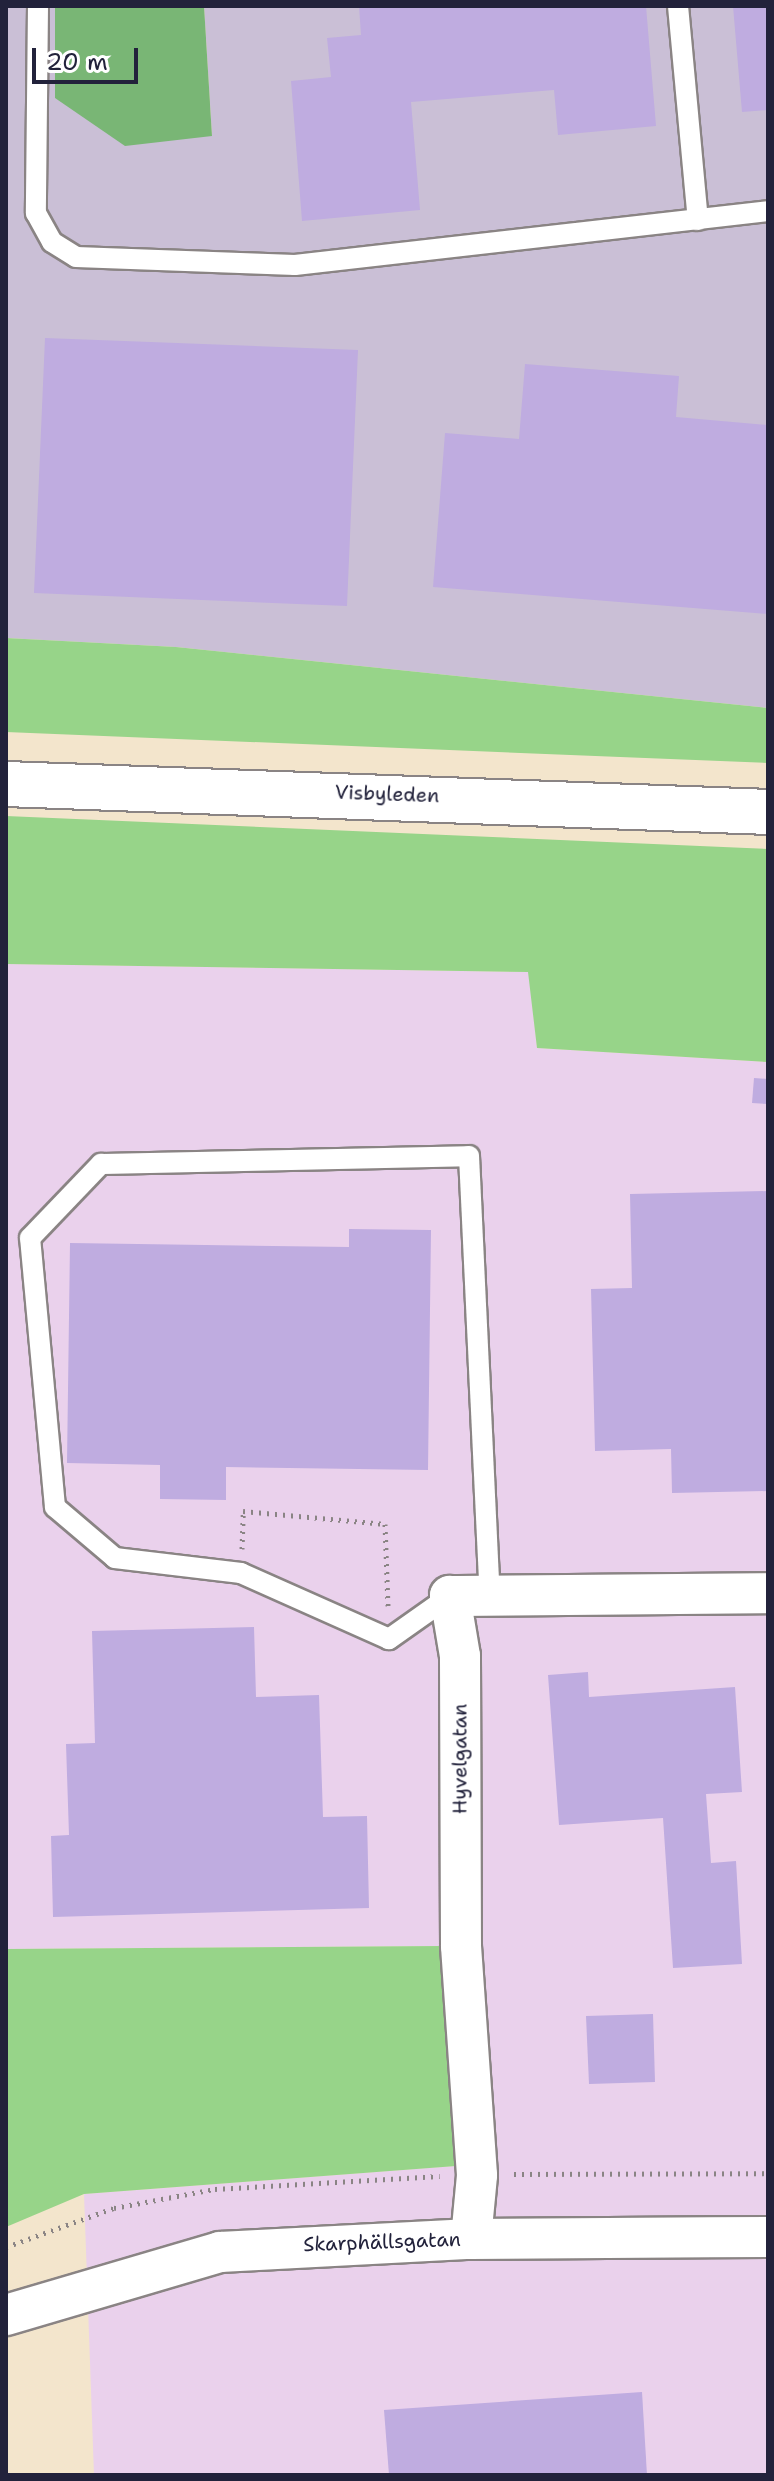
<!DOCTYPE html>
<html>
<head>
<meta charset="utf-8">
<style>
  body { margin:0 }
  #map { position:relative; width:774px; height:2481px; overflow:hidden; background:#f3e5cc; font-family:"Shantell Sans",sans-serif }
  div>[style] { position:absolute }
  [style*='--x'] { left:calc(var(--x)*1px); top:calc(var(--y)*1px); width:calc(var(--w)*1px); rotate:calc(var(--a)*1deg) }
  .built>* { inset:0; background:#ead1ec }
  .industrial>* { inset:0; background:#cabfd6 }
  .green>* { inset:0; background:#97d489 }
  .forest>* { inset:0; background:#79b675 }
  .building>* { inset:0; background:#bface0 }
  .path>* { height:5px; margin-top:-2.5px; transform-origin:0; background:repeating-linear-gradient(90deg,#8a8484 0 2px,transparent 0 8px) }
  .roads { filter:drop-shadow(2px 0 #8a8484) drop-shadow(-2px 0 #8a8484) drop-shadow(0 2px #8a8484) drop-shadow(0 -2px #8a8484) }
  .lane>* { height:20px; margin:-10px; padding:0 10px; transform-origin:10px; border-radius:10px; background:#fff }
  .street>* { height:40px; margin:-20px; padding:0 20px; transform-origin:20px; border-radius:20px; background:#fff }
  .secondary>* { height:44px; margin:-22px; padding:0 22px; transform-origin:22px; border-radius:22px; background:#fff }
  span { translate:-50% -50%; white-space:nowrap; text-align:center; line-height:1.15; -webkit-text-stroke:6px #fff; paint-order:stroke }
  .street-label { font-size:20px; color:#22223b }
  .frame { position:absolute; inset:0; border:8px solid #22223b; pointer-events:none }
  .scale { position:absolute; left:32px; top:48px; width:106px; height:36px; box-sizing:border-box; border:4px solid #22223b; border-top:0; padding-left:10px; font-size:24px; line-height:28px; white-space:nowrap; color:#22223b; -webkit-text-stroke:6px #fff; paint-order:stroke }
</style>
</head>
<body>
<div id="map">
  <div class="built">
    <i style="clip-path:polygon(6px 964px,529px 972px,537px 1048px,768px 1062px,768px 2475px,94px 2475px,84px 2194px,455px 2166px,442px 1946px,6px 1949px)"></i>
  </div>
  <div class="industrial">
    <i style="clip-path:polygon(6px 6px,55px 6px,55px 98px,212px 136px,204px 6px,768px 6px,768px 708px,176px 647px,6px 638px)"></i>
  </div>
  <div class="green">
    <i style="clip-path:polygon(6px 638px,176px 647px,768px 708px,768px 763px,6px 732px)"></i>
    <i style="clip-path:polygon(6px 816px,768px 849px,768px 1062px,537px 1048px,528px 972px,6px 964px)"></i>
    <i style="clip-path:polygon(443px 1946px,456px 2166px,84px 2194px,6px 2227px,6px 1949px)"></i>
  </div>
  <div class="forest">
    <i style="clip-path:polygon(55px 6px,204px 6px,212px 136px,125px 146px,55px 98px)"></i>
  </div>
  <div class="building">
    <i style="clip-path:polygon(359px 6px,646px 6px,656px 126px,558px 135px,554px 90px,411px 102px,420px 210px,302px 221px,291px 81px,331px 77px,327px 38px,361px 35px)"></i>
    <i style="clip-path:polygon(733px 6px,768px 6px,768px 110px,742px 112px)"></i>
    <i style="clip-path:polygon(45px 338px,358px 350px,347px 606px,34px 593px)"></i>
    <i style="clip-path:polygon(525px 364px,679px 376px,676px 417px,768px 425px,768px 614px,433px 587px,445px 433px,519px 439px)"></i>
    <i style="clip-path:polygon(754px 1078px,768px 1079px,768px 1104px,752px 1103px)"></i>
    <i style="clip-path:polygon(768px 1191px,768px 1491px,672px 1493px,671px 1449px,595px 1451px,591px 1289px,632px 1288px,630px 1194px)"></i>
    <i style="clip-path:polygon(349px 1229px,431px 1230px,428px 1470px,226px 1467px,226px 1500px,160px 1499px,160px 1465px,67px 1463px,70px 1243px,349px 1247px)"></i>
    <i style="clip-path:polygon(254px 1627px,256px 1697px,319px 1695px,323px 1817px,367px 1816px,369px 1908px,53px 1917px,51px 1836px,69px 1835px,66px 1744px,95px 1743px,92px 1631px)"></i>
    <i style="clip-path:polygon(588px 1672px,589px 1697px,735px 1687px,742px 1792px,706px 1794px,711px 1863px,736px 1861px,742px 1964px,673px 1968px,663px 1818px,559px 1825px,548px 1675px)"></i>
    <i style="clip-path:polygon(653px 2014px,655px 2082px,589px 2084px,586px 2016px)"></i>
    <i style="clip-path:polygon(642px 2392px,647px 2475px,389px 2475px,384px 2410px)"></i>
  </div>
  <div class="path">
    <i style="--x:242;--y:1549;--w:38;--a:-88"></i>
    <i style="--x:243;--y:1511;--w:143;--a:5.2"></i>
    <i style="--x:385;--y:1524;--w:82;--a:87.9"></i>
    <i style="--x:514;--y:2174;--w:254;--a:-0.2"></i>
    <i style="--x:6;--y:2247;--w:115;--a:-19.9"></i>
    <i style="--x:114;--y:2208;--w:103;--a:-10.7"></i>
    <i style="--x:215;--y:2189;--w:225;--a:-3.3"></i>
  </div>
  <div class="roads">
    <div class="lane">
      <i style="--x:38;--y:6;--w:207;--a:90.6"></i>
      <i style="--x:36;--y:213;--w:33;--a:61"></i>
      <i style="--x:52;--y:242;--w:28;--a:32"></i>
      <i style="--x:76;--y:257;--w:219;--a:2.1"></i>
      <i style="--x:295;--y:265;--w:476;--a:-6.5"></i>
      <i style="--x:678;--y:6;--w:215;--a:84.7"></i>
      <i style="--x:450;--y:1596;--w:75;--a:144.8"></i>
      <i style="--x:389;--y:1639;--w:162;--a:-156"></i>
      <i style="--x:241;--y:1573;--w:127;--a:-173.2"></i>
      <i style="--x:115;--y:1558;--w:79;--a:-139.6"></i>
      <i style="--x:55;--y:1507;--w:270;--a:-95.3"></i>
      <i style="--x:30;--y:1238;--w:103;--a:-46.2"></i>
      <i style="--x:101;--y:1164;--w:368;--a:-1.2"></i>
      <i style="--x:469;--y:1156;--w:441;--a:87.3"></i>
    </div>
    <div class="street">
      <i style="--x:471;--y:2239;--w:64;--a:-84.6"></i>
      <i style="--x:477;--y:2175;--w:230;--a:-94"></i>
      <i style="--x:461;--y:1946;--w:290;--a:-90.2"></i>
      <i style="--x:460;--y:1656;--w:61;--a:-99.5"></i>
      <i style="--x:450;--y:1596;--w:318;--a:-0.5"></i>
      <i style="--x:6;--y:2315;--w:223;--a:-16.4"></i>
      <i style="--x:220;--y:2252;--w:251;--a:-3"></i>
      <i style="--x:471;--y:2239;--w:297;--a:-0.4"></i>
    </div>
    <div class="secondary">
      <i style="--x:6;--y:784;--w:763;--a:2.1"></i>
    </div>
  </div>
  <div class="street-label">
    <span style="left:387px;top:794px;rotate:2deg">Visbyleden</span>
    <span style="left:460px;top:1759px;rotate:-90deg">Hyvelgatan</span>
    <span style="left:382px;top:2242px;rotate:-2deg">Skarphällsgatan</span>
  </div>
  <div class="frame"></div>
  <div class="scale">20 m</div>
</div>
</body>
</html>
